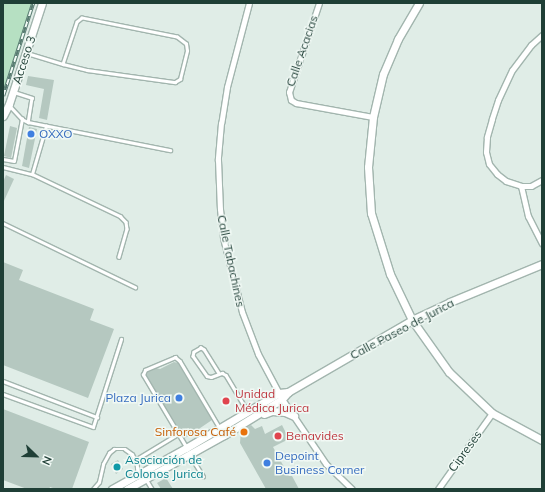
<!DOCTYPE html>
<html>
<head>
<meta charset="utf-8">
<style>
  body { margin:0 }
  #map { position:relative; width:545px; height:492px; overflow:hidden; background:#e0ede7; font-family:Mulish,sans-serif }
  div>[style] { position:absolute }
  [style*='--x'] { left:calc(var(--x)*1px); top:calc(var(--y)*1px); width:calc(var(--w)*1px); rotate:calc(var(--a)*1deg) }
  .green>* { inset:0; background:#b6e0c2 }
  .building>* { inset:0; background:#b5c8c0 }
  .roads { filter:drop-shadow(1px 0 #a2b5ae) drop-shadow(-1px 0 #a2b5ae) drop-shadow(0 1px #a2b5ae) drop-shadow(0 -1px #a2b5ae) }
  .lane>* { height:2.5px; margin:-1.25px; padding:0 1.25px; transform-origin:1.25px; border-radius:1.25px; background:#fff }
  .street>* { height:5px; margin:-2.5px; padding:0 2.5px; transform-origin:2.5px; border-radius:2.5px; background:#fff }
  .secondary>* { height:7px; margin:-3.5px; padding:0 3.5px; transform-origin:3.5px; border-radius:3.5px; background:#fff }
  .rail>* { height:3.5px; margin-top:-1.75px; transform-origin:0; background:repeating-linear-gradient(90deg,#f1f9f5 0 6px,#597b72 0 12px); box-sizing:border-box; border-block:1px solid #597b72 }
  .dots>* { width:11px; height:11px; translate:-50% -50%; box-sizing:border-box; border:2px solid #f1f9f5; border-radius:50% }
  span { translate:-50% -50%; white-space:nowrap; text-align:center; line-height:1.15; -webkit-text-stroke:3px #f1f9f5; paint-order:stroke }
  .street-label { font-size:12px; color:#1f3f36 }
  .shop-label { font-size:12px; color:#366cbe }
  .left { translate:0 -50%; text-align:left }
  .right { translate:-100% -50%; text-align:right }
  .health-label { font-size:12px; color:#be3a42 }
  .food-label { font-size:12px; color:#c56008 }
  .culture-label { font-size:12px; color:#0d838f }
  .frame { position:absolute; inset:0; border:4px solid #1f3f36; pointer-events:none }
  .north { position:absolute; left:16px; top:436px; width:40px; height:40px; -webkit-text-stroke:3px #f1f9f5; paint-order:stroke; rotate:113deg; font-size:11px; font-weight:700; line-height:16px; text-align:center; color:#1f3f36 }
  .north::after { content:''; display:block; margin:auto; width:14px; height:18px; background:#1f3f36; clip-path:polygon(50% 0,100% 100%,50% 72%,0 100%) }
</style>
</head>
<body>
<div id="map">
  <div class="green">
    <i style="clip-path:polygon(3px 3px,34px 3px,15px 65px,3px 95px)"></i>
  </div>
  <div class="building">
    <i style="clip-path:polygon(28px 76px,54px 80px,47px 120px,39px 118px,44px 89px,26px 85px)"></i>
    <i style="clip-path:polygon(10px 126px,17px 128px,11px 158px,4px 156px)"></i>
    <i style="clip-path:polygon(29px 127px,37px 129px,29px 168px,22px 166px)"></i>
    <i style="clip-path:polygon(6px 175px,14px 179px,3px 203px,3px 182px)"></i>
    <i style="clip-path:polygon(3px 262px,23px 270px,19px 280px,94px 309px,90px 320px,114px 329px,88px 398px,3px 365px)"></i>
    <i style="clip-path:polygon(174px 362px,178px 363px,212px 420px,184px 439px,146px 375px,148px 372px,156px 368px,160px 369px)"></i>
    <i style="clip-path:polygon(3px 409px,89px 442px,72px 489px,56px 489px,50px 487px,49px 489px,27px 489px,3px 480px)"></i>
    <i style="clip-path:polygon(251px 425px,255px 429px,262px 426px,265px 434px,282px 425px,289px 439px,273px 447px,289px 476px,292px 476px,299px 489px,266px 489px,240px 443px,241px 430px)"></i>
    <i style="clip-path:polygon(118px 460px,123px 469px,116px 474px,111px 464px)"></i>
    <i style="clip-path:polygon(166px 478px,173px 489px,161px 489px,157px 483px)"></i>
  </div>
  <div class="roads">
    <div class="lane">
      <i style="--x:27;--y:53;--w:38;--a:17"></i>
      <i style="--x:63;--y:64;--w:25;--a:14"></i>
      <i style="--x:87;--y:70;--w:89;--a:7.8"></i>
      <i style="--x:175;--y:82;--w:6;--a:-31"></i>
      <i style="--x:180;--y:79;--w:29;--a:-76"></i>
      <i style="--x:187;--y:51;--w:7;--a:-98"></i>
      <i style="--x:186;--y:44;--w:11;--a:-142"></i>
      <i style="--x:177;--y:37;--w:97;--a:-168.7"></i>
      <i style="--x:82;--y:18;--w:6;--a:141"></i>
      <i style="--x:77;--y:22;--w:44;--a:108.4"></i>
      <i style="--x:14;--y:92;--w:19;--a:18"></i>
      <i style="--x:32;--y:98;--w:24;--a:99"></i>
      <i style="--x:10;--y:106;--w:18;--a:47"></i>
      <i style="--x:22;--y:119;--w:7;--a:27"></i>
      <i style="--x:28;--y:122;--w:145;--a:11.2"></i>
      <i style="--x:3;--y:159;--w:11;--a:10"></i>
      <i style="--x:14;--y:161;--w:43;--a:-79.2"></i>
      <i style="--x:3;--y:167;--w:30;--a:14"></i>
      <i style="--x:32;--y:174;--w:98;--a:25.5"></i>
      <i style="--x:120;--y:216;--w:8;--a:45"></i>
      <i style="--x:126;--y:222;--w:7;--a:82"></i>
      <i style="--x:127;--y:229;--w:29;--a:106"></i>
      <i style="--x:32;--y:174;--w:50;--a:-73.7"></i>
      <i style="--x:3;--y:223;--w:147;--a:25.9"></i>
      <i style="--x:219;--y:374;--w:28;--a:-122"></i>
      <i style="--x:204;--y:350;--w:4;--a:-146"></i>
      <i style="--x:201;--y:348;--w:8;--a:150"></i>
      <i style="--x:194;--y:352;--w:4;--a:104"></i>
      <i style="--x:193;--y:356;--w:24;--a:55"></i>
      <i style="--x:207;--y:376;--w:4;--a:14"></i>
      <i style="--x:211;--y:377;--w:12;--a:-20"></i>
      <i style="--x:222;--y:373;--w:4;--a:27"></i>
      <i style="--x:226;--y:375;--w:41;--a:59"></i>
      <i style="--x:3;--y:381;--w:101;--a:21"></i>
      <i style="--x:3;--y:394;--w:96;--a:20.1"></i>
      <i style="--x:93;--y:427;--w:92;--a:-72.3"></i>
      <i style="--x:186;--y:447;--w:84;--a:-120.8"></i>
      <i style="--x:143;--y:375;--w:5;--a:-68"></i>
      <i style="--x:145;--y:370;--w:33;--a:-23"></i>
      <i style="--x:175;--y:357;--w:6;--a:39"></i>
      <i style="--x:180;--y:361;--w:86;--a:59.3"></i>
      <i style="--x:190;--y:455;--w:25;--a:58"></i>
      <i style="--x:135;--y:460;--w:50;--a:-31.2"></i>
      <i style="--x:146;--y:479;--w:12;--a:59"></i>
      <i style="--x:93;--y:489;--w:9;--a:-49"></i>
      <i style="--x:99;--y:482;--w:18;--a:-77"></i>
      <i style="--x:103;--y:464;--w:13;--a:-61"></i>
      <i style="--x:109;--y:453;--w:6;--a:-39"></i>
      <i style="--x:114;--y:449;--w:11;--a:0"></i>
      <i style="--x:125;--y:449;--w:9;--a:36"></i>
      <i style="--x:132;--y:454;--w:9;--a:58"></i>
      <i style="--x:137;--y:462;--w:11;--a:85"></i>
    </div>
    <div class="street">
      <i style="--x:249;--y:3;--w:87;--a:104.7"></i>
      <i style="--x:227;--y:87;--w:36;--a:99"></i>
      <i style="--x:221;--y:123;--w:37;--a:95"></i>
      <i style="--x:218;--y:160;--w:49;--a:87.7"></i>
      <i style="--x:220;--y:209;--w:29;--a:84"></i>
      <i style="--x:223;--y:238;--w:76;--a:75.6"></i>
      <i style="--x:242;--y:312;--w:45;--a:69.1"></i>
      <i style="--x:258;--y:354;--w:51;--a:61.9"></i>
      <i style="--x:282;--y:399;--w:78;--a:55.9"></i>
      <i style="--x:326;--y:464;--w:36;--a:44"></i>
      <i style="--x:319;--y:3;--w:94;--a:108.6"></i>
      <i style="--x:289;--y:92;--w:8;--a:76"></i>
      <i style="--x:291;--y:100;--w:6;--a:31"></i>
      <i style="--x:296;--y:103;--w:78;--a:10.3"></i>
      <i style="--x:542;--y:35;--w:15;--a:138"></i>
      <i style="--x:531;--y:45;--w:31;--a:127"></i>
      <i style="--x:512;--y:70;--w:33;--a:115"></i>
      <i style="--x:498;--y:100;--w:20;--a:108"></i>
      <i style="--x:492;--y:119;--w:19;--a:106"></i>
      <i style="--x:487;--y:137;--w:15;--a:94"></i>
      <i style="--x:486;--y:152;--w:12;--a:76"></i>
      <i style="--x:489;--y:164;--w:13;--a:51"></i>
      <i style="--x:497;--y:174;--w:11;--a:38"></i>
      <i style="--x:506;--y:181;--w:16;--a:18"></i>
      <i style="--x:521;--y:186;--w:10;--a:0"></i>
      <i style="--x:531;--y:186;--w:13;--a:-29"></i>
      <i style="--x:521;--y:186;--w:31;--a:77"></i>
      <i style="--x:528;--y:216;--w:31;--a:63"></i>
      <i style="--x:438;--y:489;--w:93;--a:-54.6"></i>
    </div>
    <div class="secondary">
      <i style="--x:419;--y:3;--w:42;--a:120.3"></i>
      <i style="--x:398;--y:39;--w:38;--a:113"></i>
      <i style="--x:383;--y:74;--w:44;--a:103.1"></i>
      <i style="--x:373;--y:117;--w:50;--a:95.7"></i>
      <i style="--x:368;--y:167;--w:46;--a:86.3"></i>
      <i style="--x:371;--y:213;--w:64;--a:72.7"></i>
      <i style="--x:390;--y:274;--w:51;--a:64.4"></i>
      <i style="--x:412;--y:320;--w:64;--a:54.6"></i>
      <i style="--x:449;--y:372;--w:59;--a:43.6"></i>
      <i style="--x:492;--y:413;--w:57;--a:28.4"></i>
      <i style="--x:3;--y:116;--w:13;--a:-63"></i>
      <i style="--x:9;--y:104;--w:106;--a:-71.9"></i>
      <i style="--x:264;--y:414;--w:9;--a:-21"></i>
      <i style="--x:272;--y:411;--w:13;--a:4"></i>
      <i style="--x:285;--y:412;--w:10;--a:24"></i>
      <i style="--x:112;--y:489;--w:85;--a:-29"></i>
      <i style="--x:186;--y:448;--w:108;--a:-30.6"></i>
      <i style="--x:279;--y:393;--w:9;--a:-6"></i>
      <i style="--x:127;--y:489;--w:111;--a:-29.1"></i>
      <i style="--x:224;--y:435;--w:68;--a:-31.8"></i>
      <i style="--x:282;--y:399;--w:9;--a:-49"></i>
      <i style="--x:288;--y:392;--w:143;--a:-30.1"></i>
      <i style="--x:412;--y:320;--w:42;--a:-25.3"></i>
      <i style="--x:450;--y:302;--w:100;--a:-22.4"></i>
    </div>
  </div>
  <div class="rail">
    <i style="--x:3;--y:96;--w:98;--a:-72.1"></i>
  </div>
  <div class="dots">
    <i style="left:31px;top:134px;background:#3f7fe0"></i>
    <i style="left:179px;top:398px;background:#3f7fe0"></i>
    <i style="left:226px;top:401px;background:#e0444e"></i>
    <i style="left:244px;top:432px;background:#e8710a"></i>
    <i style="left:278px;top:436px;background:#e0444e"></i>
    <i style="left:267px;top:463px;background:#3f7fe0"></i>
    <i style="left:117px;top:467px;background:#0f9aa8"></i>
  </div>
  <div class="street-label">
    <span style="left:302px;top:51px;rotate:-71deg">Calle Acacias</span>
    <span style="left:24px;top:60px;rotate:-72deg">Acceso 3</span>
    <span style="left:231px;top:261px;rotate:78deg">Calle Tabachines</span>
    <span style="left:402px;top:329px;rotate:-28deg">Calle Paseo de Jurica</span>
    <span style="left:465px;top:451px;rotate:-54deg">Cipreses</span>
  </div>
  <div class="shop-label">
    <span class="left" style="left:39px;top:134px">OXXO</span>
    <span class="right" style="left:171px;top:398px">Plaza Jurica</span>
    <span class="left" style="left:275px;top:463px">Depoint<br>Business Corner</span>
  </div>
  <div class="health-label">
    <span class="left" style="left:235px;top:401px">Unidad<br>Médica Jurica</span>
    <span class="left" style="left:286px;top:436px">Benavides</span>
  </div>
  <div class="food-label">
    <span class="right" style="left:236px;top:432px">Sinforosa Café</span>
  </div>
  <div class="culture-label">
    <span class="left" style="left:125px;top:467px">Asociación de<br>Colonos Jurica</span>
  </div>
  <div class="frame"></div>
  <div class="north">N</div>
</div>
</body>
</html>
